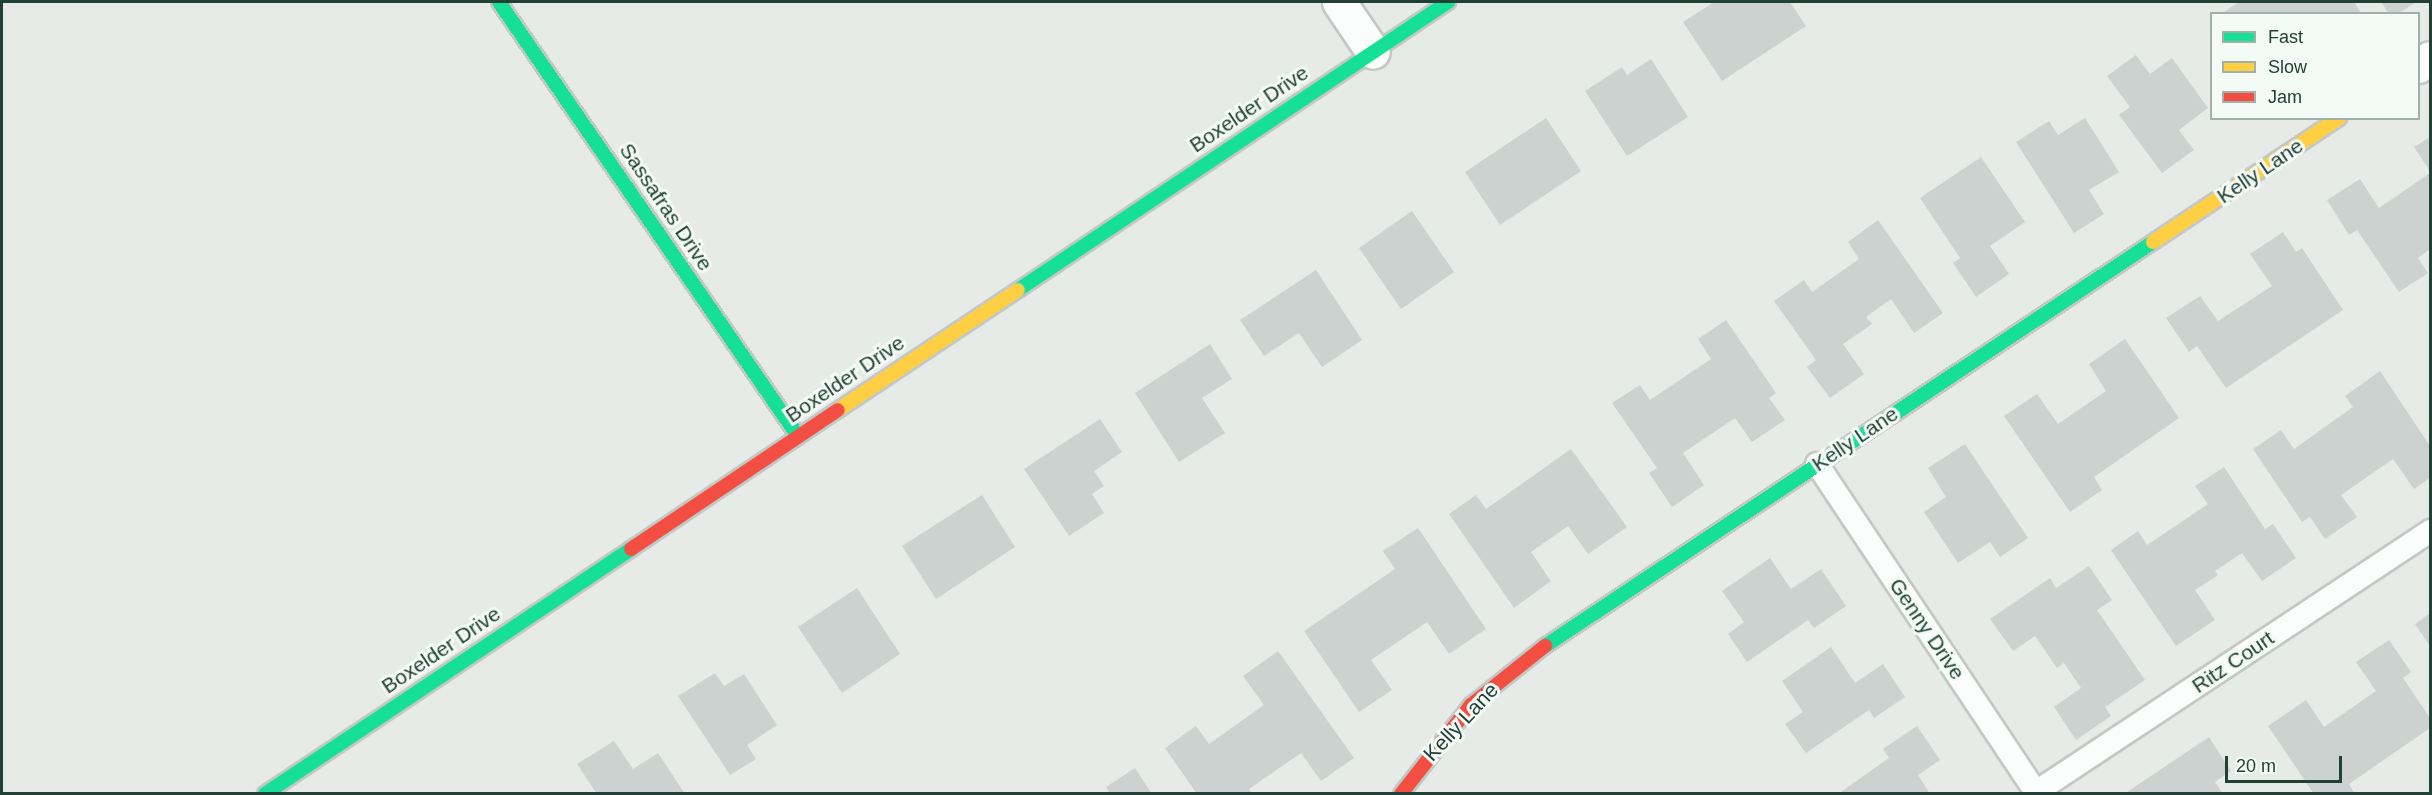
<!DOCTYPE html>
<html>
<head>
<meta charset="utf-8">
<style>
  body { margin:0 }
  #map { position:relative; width:2432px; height:795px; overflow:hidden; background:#e6ebe8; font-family:Arial,sans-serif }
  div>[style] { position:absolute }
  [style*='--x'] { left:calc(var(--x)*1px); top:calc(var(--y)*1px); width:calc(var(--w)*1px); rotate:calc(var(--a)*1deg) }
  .building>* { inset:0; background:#ccd2d0 }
  .roads { filter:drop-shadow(2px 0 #c3c8c5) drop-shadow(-2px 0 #c3c8c5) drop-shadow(0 2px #c3c8c5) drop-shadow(0 -2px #c3c8c5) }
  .lane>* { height:22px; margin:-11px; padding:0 11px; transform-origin:11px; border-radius:11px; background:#fbfcfc }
  .street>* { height:33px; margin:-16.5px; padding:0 16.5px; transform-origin:16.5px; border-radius:16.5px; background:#fbfcfc }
  .fast>* { height:14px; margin:-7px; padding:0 7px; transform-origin:7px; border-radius:7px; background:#16e098 }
  .slow>* { height:14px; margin:-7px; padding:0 7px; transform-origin:7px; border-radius:7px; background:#ffcf43 }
  .jam>* { height:14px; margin:-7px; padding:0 7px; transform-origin:7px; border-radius:7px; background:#f24e42 }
  span { translate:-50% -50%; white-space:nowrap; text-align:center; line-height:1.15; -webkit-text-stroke:6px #f4faf6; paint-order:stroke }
  .street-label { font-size:21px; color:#214037 }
  .frame { position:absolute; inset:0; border:3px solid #214037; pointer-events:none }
  .legend { position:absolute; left:2210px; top:12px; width:210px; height:108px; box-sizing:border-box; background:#f4faf6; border:2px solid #a0b0aa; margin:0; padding:8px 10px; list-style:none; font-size:18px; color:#214037 }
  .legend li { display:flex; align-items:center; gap:12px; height:30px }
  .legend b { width:30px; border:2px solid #a0b0aa }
  .scale { position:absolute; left:2225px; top:756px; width:117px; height:27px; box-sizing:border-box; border:3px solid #214037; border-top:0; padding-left:8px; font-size:18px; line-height:21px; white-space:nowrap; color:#214037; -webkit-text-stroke:4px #f4faf6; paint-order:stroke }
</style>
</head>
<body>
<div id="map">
  <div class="building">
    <i style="clip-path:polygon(1714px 2px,1790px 2px,1806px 26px,1722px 81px,1683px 22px)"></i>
    <i style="clip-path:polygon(2239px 2px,2354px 2px,2362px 14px,2221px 14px)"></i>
    <i style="clip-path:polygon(2381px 2px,2416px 2px,2398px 14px,2389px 14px)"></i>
    <i style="clip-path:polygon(2136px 55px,2150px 74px,2172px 58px,2208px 108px,2179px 130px,2194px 150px,2162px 173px,2119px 115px,2130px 107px,2107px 76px)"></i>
    <i style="clip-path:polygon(1651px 59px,1688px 117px,1627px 156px,1585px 91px,1622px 67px,1627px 75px)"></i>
    <i style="clip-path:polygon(1546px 118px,1581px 171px,1500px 225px,1465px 172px)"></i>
    <i style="clip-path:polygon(2085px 118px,2119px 172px,2089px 190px,2104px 214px,2074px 233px,2016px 142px,2049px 121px,2058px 135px)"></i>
    <i style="clip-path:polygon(2430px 137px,2430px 171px,2414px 147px)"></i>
    <i style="clip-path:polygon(1981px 157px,2025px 222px,1990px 246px,2009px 274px,1976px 297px,1953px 263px,1960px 258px,1920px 198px)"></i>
    <i style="clip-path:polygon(2430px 173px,2430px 249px,2418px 258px,2428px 273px,2399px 292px,2357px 230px,2349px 235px,2327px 200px,2360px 179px,2379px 208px)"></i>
    <i style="clip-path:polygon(1412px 211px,1454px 272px,1401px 309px,1359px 248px)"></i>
    <i style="clip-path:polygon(1878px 220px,1943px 313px,1914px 333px,1891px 299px,1866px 317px,1872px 324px,1843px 344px,1864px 374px,1830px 398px,1807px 367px,1816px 360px,1774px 301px,1804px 280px,1812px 292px,1859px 259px,1848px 242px)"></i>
    <i style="clip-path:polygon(2283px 232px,2296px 252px,2302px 248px,2343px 310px,2226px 388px,2197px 346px,2189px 352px,2166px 318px,2200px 296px,2218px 321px,2272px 286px,2250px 254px)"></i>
    <i style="clip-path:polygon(1316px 270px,1362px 340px,1322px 367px,1299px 333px,1264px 356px,1240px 320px)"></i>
    <i style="clip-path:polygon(1726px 320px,1776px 393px,1769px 398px,1785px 420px,1752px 442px,1735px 418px,1683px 453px,1704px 485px,1672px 507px,1649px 473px,1657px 468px,1612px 403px,1640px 385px,1650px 400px,1711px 359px,1698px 339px)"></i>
    <i style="clip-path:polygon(2125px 339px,2179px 418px,2094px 477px,2102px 490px,2070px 512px,2004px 416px,2037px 394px,2058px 424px,2106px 391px,2089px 364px)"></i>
    <i style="clip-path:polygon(1210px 344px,1232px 379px,1202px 398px,1225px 433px,1179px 462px,1135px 393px)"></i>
    <i style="clip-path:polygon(2380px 371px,2430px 446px,2430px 478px,2414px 489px,2393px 459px,2341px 495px,2357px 517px,2325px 539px,2310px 517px,2302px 522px,2253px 449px,2281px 430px,2294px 449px,2353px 407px,2345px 396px)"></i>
    <i style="clip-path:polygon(1100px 419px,1122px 452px,1094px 471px,1104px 486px,1092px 494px,1104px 513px,1069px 536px,1024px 469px)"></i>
    <i style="clip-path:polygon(1965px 444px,2028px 538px,2000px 557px,1990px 542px,1958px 563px,1924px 512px,1946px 497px,1928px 468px)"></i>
    <i style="clip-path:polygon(1571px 449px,1627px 527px,1588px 554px,1568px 526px,1531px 552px,1551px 581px,1514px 608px,1449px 514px,1476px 495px,1486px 509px)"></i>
    <i style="clip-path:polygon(2224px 467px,2265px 529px,2273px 524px,2296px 558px,2262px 581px,2242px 553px,2215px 571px,2218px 575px,2195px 590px,2215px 620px,2176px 646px,2111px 550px,2138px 531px,2147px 545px,2208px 504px,2195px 486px)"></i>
    <i style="clip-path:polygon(982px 495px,1015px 547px,936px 599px,902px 546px)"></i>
    <i style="clip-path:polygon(1418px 528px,1486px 629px,1449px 654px,1427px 622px,1371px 660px,1392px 690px,1359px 712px,1304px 631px,1395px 569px,1383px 551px)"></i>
    <i style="clip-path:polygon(1770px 558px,1791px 589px,1821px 569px,1846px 606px,1814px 628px,1808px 620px,1747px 662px,1728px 634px,1744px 622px,1722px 591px)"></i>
    <i style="clip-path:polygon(2089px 566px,2112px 600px,2097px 610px,2145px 680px,2105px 707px,2111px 716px,2076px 740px,2054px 707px,2081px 688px,2064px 663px,2057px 668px,2035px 636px,2013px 651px,1990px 619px,2050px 578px,2056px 588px)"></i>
    <i style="clip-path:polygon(857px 588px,900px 654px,842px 693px,798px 627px)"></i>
    <i style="clip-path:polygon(2430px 613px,2430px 646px,2415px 624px)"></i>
    <i style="clip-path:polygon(2389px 640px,2411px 672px,2403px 678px,2430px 718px,2430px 728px,2349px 784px,2355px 794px,2314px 794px,2268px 726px,2306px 700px,2324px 727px,2376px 691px,2356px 662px)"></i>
    <i style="clip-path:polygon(1831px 647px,1855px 683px,1883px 664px,1905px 697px,1874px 718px,1869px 710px,1806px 753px,1785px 724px,1803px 712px,1782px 681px)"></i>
    <i style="clip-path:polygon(1278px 651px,1354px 758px,1321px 781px,1301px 753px,1249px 789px,1252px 794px,1197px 794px,1165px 748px,1196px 726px,1209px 744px,1264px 705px,1243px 676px)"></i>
    <i style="clip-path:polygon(715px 673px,724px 686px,744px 674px,777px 725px,747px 745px,756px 759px,730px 775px,678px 696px)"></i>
    <i style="clip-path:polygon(1917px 726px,1940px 760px,1918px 775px,1930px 794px,1838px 794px,1889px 758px,1883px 749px)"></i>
    <i style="clip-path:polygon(2209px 737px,2231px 771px,2215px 782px,2223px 794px,2124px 794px)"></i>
    <i style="clip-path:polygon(614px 741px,633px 769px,658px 753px,685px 794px,597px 794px,577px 764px)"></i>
    <i style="clip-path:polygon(1135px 768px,1152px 794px,1110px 794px,1106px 787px)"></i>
  </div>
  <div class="roads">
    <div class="lane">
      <i style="--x:1817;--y:464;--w:397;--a:56.3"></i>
      <i style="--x:2036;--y:792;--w:473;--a:-33.5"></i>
    </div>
    <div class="street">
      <i style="--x:1339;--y:2;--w:60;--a:55.8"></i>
      <i style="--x:2418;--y:66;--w:14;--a:-34"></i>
    </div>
    <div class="fast">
      <i style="--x:499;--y:2;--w:527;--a:55.44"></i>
      <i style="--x:1018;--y:290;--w:518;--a:-33.81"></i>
      <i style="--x:1545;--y:646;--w:730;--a:-33.6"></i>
      <i style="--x:265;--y:794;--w:440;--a:-33.8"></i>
    </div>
    <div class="slow">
      <i style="--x:2153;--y:242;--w:224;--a:-33.7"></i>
      <i style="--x:838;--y:410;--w:216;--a:-33.7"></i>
    </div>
    <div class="jam">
      <i style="--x:631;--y:549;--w:249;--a:-33.9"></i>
      <i style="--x:1401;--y:794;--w:113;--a:-51.8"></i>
      <i style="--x:1471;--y:705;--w:95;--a:-38.6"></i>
    </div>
  </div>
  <div class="street-label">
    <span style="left:1249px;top:109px;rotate:-34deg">Boxelder Drive</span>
    <span style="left:2260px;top:171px;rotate:-34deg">Kelly Lane</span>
    <span style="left:666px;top:207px;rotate:56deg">Sassafras Drive</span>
    <span style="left:845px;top:379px;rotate:-34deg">Boxelder Drive</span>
    <span style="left:1855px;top:439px;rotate:-34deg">Kelly Lane</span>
    <span style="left:1927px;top:629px;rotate:56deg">Genny Drive</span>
    <span style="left:441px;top:650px;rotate:-34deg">Boxelder Drive</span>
    <span style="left:2233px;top:662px;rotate:-34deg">Ritz Court</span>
    <span style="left:1461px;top:722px;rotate:-47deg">Kelly Lane</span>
  </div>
  <div class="frame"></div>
  <ul class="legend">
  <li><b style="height:8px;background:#16e098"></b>Fast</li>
  <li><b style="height:8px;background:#ffcf43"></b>Slow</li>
  <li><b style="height:8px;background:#f24e42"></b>Jam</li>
  </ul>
  <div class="scale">20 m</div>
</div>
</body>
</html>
